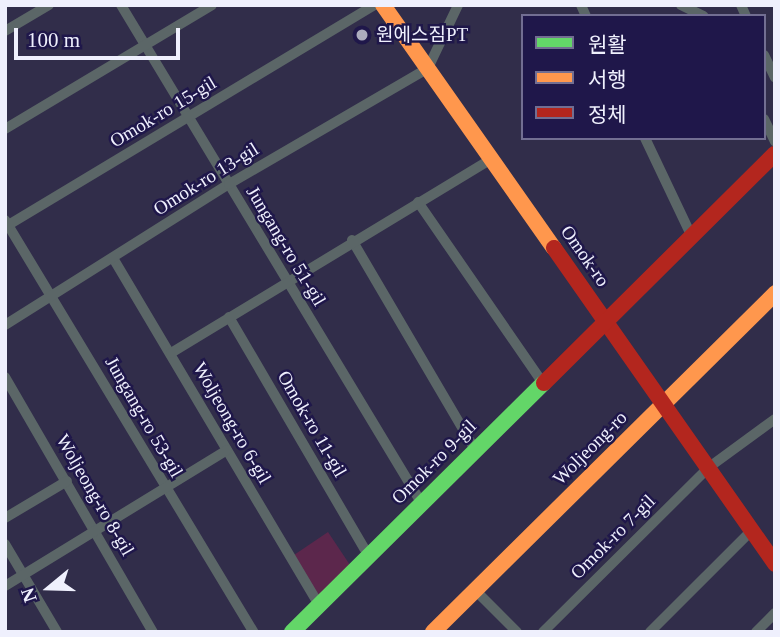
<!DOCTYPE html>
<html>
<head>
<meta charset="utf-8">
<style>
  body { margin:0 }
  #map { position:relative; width:780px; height:637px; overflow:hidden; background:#312d4a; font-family:"Times New Roman","Noto Sans KR",serif }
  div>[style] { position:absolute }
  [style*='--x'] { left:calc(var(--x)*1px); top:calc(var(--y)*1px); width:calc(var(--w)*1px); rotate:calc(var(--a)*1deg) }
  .green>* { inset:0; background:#5c274c }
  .street>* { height:10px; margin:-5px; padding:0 5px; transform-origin:5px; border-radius:5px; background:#5b6667 }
  .fast>* { height:16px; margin:-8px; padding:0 8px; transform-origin:8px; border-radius:8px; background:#63d668 }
  .slow>* { height:16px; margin:-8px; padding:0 8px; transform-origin:8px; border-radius:8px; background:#ff974d }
  .jam>* { height:16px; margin:-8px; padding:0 8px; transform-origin:8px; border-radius:8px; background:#b3261e }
  .dots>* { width:19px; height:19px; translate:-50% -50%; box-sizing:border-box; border:4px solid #1f174a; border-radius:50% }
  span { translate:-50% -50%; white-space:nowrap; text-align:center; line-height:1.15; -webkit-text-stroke:5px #1f174a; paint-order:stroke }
  .poi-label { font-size:19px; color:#eff0fd }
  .left { translate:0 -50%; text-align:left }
  .street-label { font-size:19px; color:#eff0fd }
  .frame { position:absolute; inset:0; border:7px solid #eff0fd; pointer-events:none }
  .legend { position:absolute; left:521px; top:14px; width:245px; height:126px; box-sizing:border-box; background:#1f174a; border:2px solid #726e92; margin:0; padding:9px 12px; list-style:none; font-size:21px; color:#eff0fd }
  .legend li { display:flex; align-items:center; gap:14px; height:35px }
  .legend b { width:35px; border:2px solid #726e92 }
  .north { position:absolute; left:14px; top:553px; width:70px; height:70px; -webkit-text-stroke:5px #1f174a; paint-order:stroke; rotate:251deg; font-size:19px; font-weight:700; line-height:28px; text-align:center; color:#eff0fd }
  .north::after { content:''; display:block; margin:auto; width:24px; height:32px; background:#eff0fd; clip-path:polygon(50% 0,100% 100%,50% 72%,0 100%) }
  .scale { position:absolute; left:14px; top:28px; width:166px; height:32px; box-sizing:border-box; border:4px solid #eff0fd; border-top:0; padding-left:9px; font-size:21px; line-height:24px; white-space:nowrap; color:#eff0fd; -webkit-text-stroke:5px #1f174a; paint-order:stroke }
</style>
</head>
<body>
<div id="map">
  <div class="green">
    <i style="clip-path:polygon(328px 532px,350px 565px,315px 599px,291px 557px)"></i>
  </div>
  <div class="street">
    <i style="--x:121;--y:5;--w:583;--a:58.9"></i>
    <i style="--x:581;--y:5;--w:12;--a:66"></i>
    <i style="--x:681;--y:5;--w:25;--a:26"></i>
    <i style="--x:741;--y:5;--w:12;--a:66"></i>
    <i style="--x:5;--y:31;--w:51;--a:-30.6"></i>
    <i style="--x:764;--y:55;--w:25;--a:64"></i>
    <i style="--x:764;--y:119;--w:25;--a:64"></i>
    <i style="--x:5;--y:129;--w:241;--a:-30.9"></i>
    <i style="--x:645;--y:138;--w:107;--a:64.6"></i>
    <i style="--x:418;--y:202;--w:220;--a:55.4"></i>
    <i style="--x:5;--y:220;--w:481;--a:58.9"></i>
    <i style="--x:5;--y:227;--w:431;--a:-31"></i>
    <i style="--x:352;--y:240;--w:245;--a:59.6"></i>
    <i style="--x:113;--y:258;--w:404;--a:59.3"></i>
    <i style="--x:229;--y:317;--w:268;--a:59.7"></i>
    <i style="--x:5;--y:325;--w:265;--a:-32.2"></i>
    <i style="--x:229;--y:184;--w:230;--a:-30.2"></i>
    <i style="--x:428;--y:68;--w:70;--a:-64.5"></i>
    <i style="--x:171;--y:353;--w:374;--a:-31.2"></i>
    <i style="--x:5;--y:377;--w:295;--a:59.9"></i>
    <i style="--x:5;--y:518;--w:72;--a:-30.8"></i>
    <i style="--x:5;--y:544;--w:102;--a:59.4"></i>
    <i style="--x:5;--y:586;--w:260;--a:-31.5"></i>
    <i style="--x:475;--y:590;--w:59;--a:45"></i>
    <i style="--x:543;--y:632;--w:233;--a:-44.8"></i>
    <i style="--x:708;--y:468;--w:83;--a:-36.2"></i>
    <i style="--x:650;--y:632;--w:144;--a:-45"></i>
    <i style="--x:756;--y:632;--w:27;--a:-45"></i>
  </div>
  <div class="fast">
    <i style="--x:292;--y:632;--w:354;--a:-44.7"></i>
  </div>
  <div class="slow">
    <i style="--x:383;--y:5;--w:297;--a:54.9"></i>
    <i style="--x:433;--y:632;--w:482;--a:-44.7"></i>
  </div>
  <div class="jam">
    <i style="--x:554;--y:248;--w:386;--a:55"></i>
    <i style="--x:544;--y:383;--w:325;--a:-44.8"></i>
  </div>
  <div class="dots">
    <i style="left:362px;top:35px;background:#acacbe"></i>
  </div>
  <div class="poi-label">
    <span class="left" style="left:376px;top:35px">원에스짐PT</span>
  </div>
  <div class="street-label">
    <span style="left:163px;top:112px;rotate:-31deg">Omok-ro 15-gil</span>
    <span style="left:206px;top:179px;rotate:-32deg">Omok-ro 13-gil</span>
    <span style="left:286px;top:246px;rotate:59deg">Jungang-ro 51-gil</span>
    <span style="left:585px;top:256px;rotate:55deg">Omok-ro</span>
    <span style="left:144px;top:417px;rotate:60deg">Jungang-ro 53-gil</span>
    <span style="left:232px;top:423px;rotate:60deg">Woljeong-ro 6-gil</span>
    <span style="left:312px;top:424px;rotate:60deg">Omok-ro 11-gil</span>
    <span style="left:590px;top:448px;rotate:-45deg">Woljeong-ro</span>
    <span style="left:434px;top:462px;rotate:-45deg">Omok-ro 9-gil</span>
    <span style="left:95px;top:495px;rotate:60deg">Woljeong-ro 8-gil</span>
    <span style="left:613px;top:537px;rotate:-45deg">Omok-ro 7-gil</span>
  </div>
  <div class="frame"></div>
  <ul class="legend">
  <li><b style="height:9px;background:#63d668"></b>원활</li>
  <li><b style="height:9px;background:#ff974d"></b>서행</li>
  <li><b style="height:9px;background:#b3261e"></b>정체</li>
  </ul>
  <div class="north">N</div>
  <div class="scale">100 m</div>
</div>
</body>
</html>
